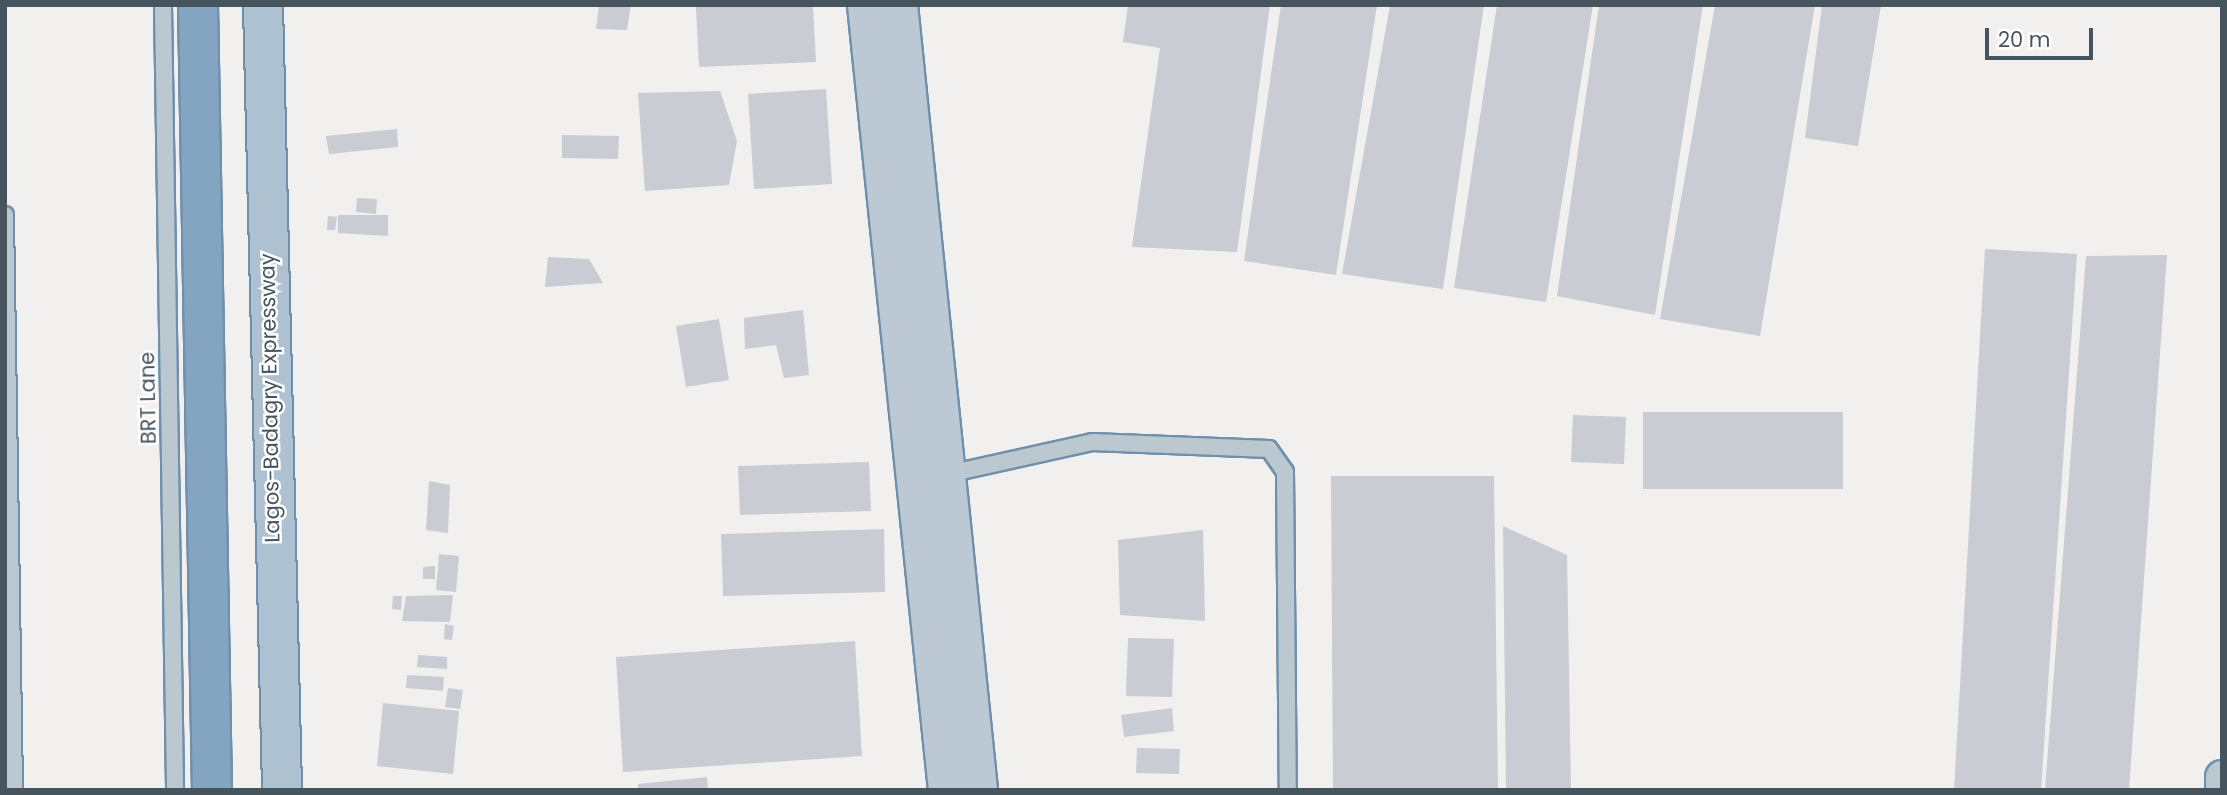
<!DOCTYPE html>
<html>
<head>
<meta charset="utf-8">
<style>
  body { margin:0 }
  #map { position:relative; width:2227px; height:795px; overflow:hidden; background:#f2efef; font-family:Poppins,sans-serif }
  div>[style] { position:absolute }
  [style*='--x'] { left:calc(var(--x)*1px); top:calc(var(--y)*1px); width:calc(var(--w)*1px); rotate:calc(var(--a)*1deg) }
  .building>* { inset:0; background:#c9ccd2 }
  .roads { filter:drop-shadow(2px 0 #6f90ad) drop-shadow(-2px 0 #6f90ad) drop-shadow(0 2px #6f90ad) drop-shadow(0 -2px #6f90ad) }
  .lane>* { height:16px; margin:-8px; padding:0 8px; transform-origin:8px; border-radius:8px; background:#bcc8cf }
  .street>* { height:32px; margin:-16px; padding:0 16px; transform-origin:16px; border-radius:16px; background:#bcc8cf }
  .secondary>* { height:38px; margin:-19px; padding:0 19px; transform-origin:19px; border-radius:19px; background:#bcc9d4 }
  .primary>* { height:38px; margin:-19px; padding:0 19px; transform-origin:19px; border-radius:19px; background:#adc1d0 }
  .highway>* { height:38px; margin:-19px; padding:0 19px; transform-origin:19px; border-radius:19px; background:#84a5c1 }
  span { translate:-50% -50%; white-space:nowrap; text-align:center; line-height:1.15; -webkit-text-stroke:5px #fff; paint-order:stroke }
  .street-label { font-size:21px; color:#46545e }
  .frame { position:absolute; inset:0; border:7px solid #46545e; pointer-events:none }
  .scale { position:absolute; left:1985px; top:28px; width:108px; height:32px; box-sizing:border-box; border:4px solid #46545e; border-top:0; padding-left:9px; font-size:21px; line-height:24px; white-space:nowrap; color:#46545e; -webkit-text-stroke:5px #fff; paint-order:stroke }
</style>
</head>
<body>
<div id="map">
  <div class="building">
    <i style="clip-path:polygon(599px 5px,631px 5px,627px 30px,596px 29px)"></i>
    <i style="clip-path:polygon(813px 5px,816px 62px,699px 67px,696px 7px)"></i>
    <i style="clip-path:polygon(1128px 5px,1270px 5px,1237px 252px,1132px 247px,1160px 48px,1123px 42px)"></i>
    <i style="clip-path:polygon(1281px 5px,1377px 5px,1336px 275px,1244px 261px)"></i>
    <i style="clip-path:polygon(1390px 5px,1484px 5px,1443px 289px,1342px 274px)"></i>
    <i style="clip-path:polygon(1497px 5px,1593px 5px,1546px 302px,1454px 288px)"></i>
    <i style="clip-path:polygon(1599px 5px,1703px 5px,1655px 315px,1557px 296px)"></i>
    <i style="clip-path:polygon(1715px 5px,1815px 5px,1760px 336px,1660px 319px)"></i>
    <i style="clip-path:polygon(1822px 5px,1881px 5px,1858px 146px,1805px 138px)"></i>
    <i style="clip-path:polygon(826px 89px,832px 184px,754px 189px,748px 94px)"></i>
    <i style="clip-path:polygon(720px 91px,737px 141px,729px 185px,645px 191px,638px 93px)"></i>
    <i style="clip-path:polygon(397px 129px,398px 147px,329px 154px,326px 136px)"></i>
    <i style="clip-path:polygon(562px 135px,619px 136px,618px 159px,562px 158px)"></i>
    <i style="clip-path:polygon(357px 198px,377px 199px,376px 214px,356px 212px)"></i>
    <i style="clip-path:polygon(338px 215px,388px 215px,388px 236px,338px 233px)"></i>
    <i style="clip-path:polygon(328px 216px,337px 217px,335px 230px,327px 230px)"></i>
    <i style="clip-path:polygon(1985px 249px,2077px 254px,2041px 790px,1954px 790px)"></i>
    <i style="clip-path:polygon(2167px 255px,2129px 790px,2045px 790px,2086px 256px)"></i>
    <i style="clip-path:polygon(548px 257px,589px 259px,603px 283px,545px 287px)"></i>
    <i style="clip-path:polygon(803px 310px,809px 375px,784px 378px,776px 345px,745px 349px,744px 318px)"></i>
    <i style="clip-path:polygon(719px 319px,729px 380px,686px 387px,676px 326px)"></i>
    <i style="clip-path:polygon(1643px 412px,1843px 412px,1843px 489px,1643px 489px)"></i>
    <i style="clip-path:polygon(1573px 415px,1626px 417px,1624px 464px,1571px 462px)"></i>
    <i style="clip-path:polygon(869px 462px,871px 511px,740px 515px,738px 466px)"></i>
    <i style="clip-path:polygon(1331px 476px,1494px 476px,1498px 790px,1333px 790px)"></i>
    <i style="clip-path:polygon(429px 481px,450px 485px,448px 533px,426px 530px)"></i>
    <i style="clip-path:polygon(1503px 526px,1567px 555px,1571px 790px,1506px 790px)"></i>
    <i style="clip-path:polygon(884px 529px,885px 592px,723px 596px,721px 534px)"></i>
    <i style="clip-path:polygon(1203px 530px,1205px 621px,1120px 615px,1118px 540px)"></i>
    <i style="clip-path:polygon(439px 554px,459px 556px,456px 592px,436px 590px)"></i>
    <i style="clip-path:polygon(435px 566px,435px 579px,423px 579px,423px 567px)"></i>
    <i style="clip-path:polygon(453px 595px,450px 622px,402px 621px,406px 596px)"></i>
    <i style="clip-path:polygon(393px 596px,402px 596px,401px 610px,392px 609px)"></i>
    <i style="clip-path:polygon(445px 624px,454px 626px,452px 640px,444px 639px)"></i>
    <i style="clip-path:polygon(1128px 638px,1174px 639px,1172px 697px,1126px 696px)"></i>
    <i style="clip-path:polygon(855px 641px,862px 756px,623px 772px,616px 657px)"></i>
    <i style="clip-path:polygon(418px 655px,447px 657px,447px 669px,417px 667px)"></i>
    <i style="clip-path:polygon(407px 675px,444px 677px,443px 691px,406px 688px)"></i>
    <i style="clip-path:polygon(448px 688px,463px 690px,460px 709px,445px 707px)"></i>
    <i style="clip-path:polygon(383px 703px,459px 711px,453px 774px,377px 766px)"></i>
    <i style="clip-path:polygon(1172px 708px,1174px 731px,1124px 737px,1121px 715px)"></i>
    <i style="clip-path:polygon(1137px 748px,1180px 749px,1179px 774px,1136px 773px)"></i>
    <i style="clip-path:polygon(707px 777px,708px 790px,638px 790px,638px 784px)"></i>
  </div>
  <div class="roads">
    <div class="lane">
      <i style="--x:163;--y:5;--w:785;--a:89.12"></i>
      <i style="--x:5;--y:215;--w:575;--a:89.1"></i>
      <i style="--x:948;--y:474;--w:148;--a:-12.5"></i>
      <i style="--x:1092;--y:442;--w:177;--a:2.3"></i>
      <i style="--x:1269;--y:449;--w:28;--a:55"></i>
      <i style="--x:1285;--y:472;--w:318;--a:89.5"></i>
    </div>
    <div class="street">
      <i style="--x:2222;--y:790;--w:13;--a:-90"></i>
    </div>
    <div class="secondary">
      <i style="--x:867;--y:5;--w:789;--a:84.11"></i>
      <i style="--x:898;--y:5;--w:789;--a:84.18"></i>
    </div>
    <div class="primary">
      <i style="--x:263;--y:5;--w:785;--a:88.61"></i>
    </div>
    <div class="highway">
      <i style="--x:198;--y:5;--w:785;--a:88.98"></i>
    </div>
  </div>
  <div class="street-label">
    <span style="left:148px;top:398px;rotate:-91deg">BRT Lane</span>
    <span style="left:270px;top:398px;rotate:-91deg">Lagos-Badagry Expressway</span>
  </div>
  <div class="frame"></div>
  <div class="scale">20 m</div>
</div>
</body>
</html>
